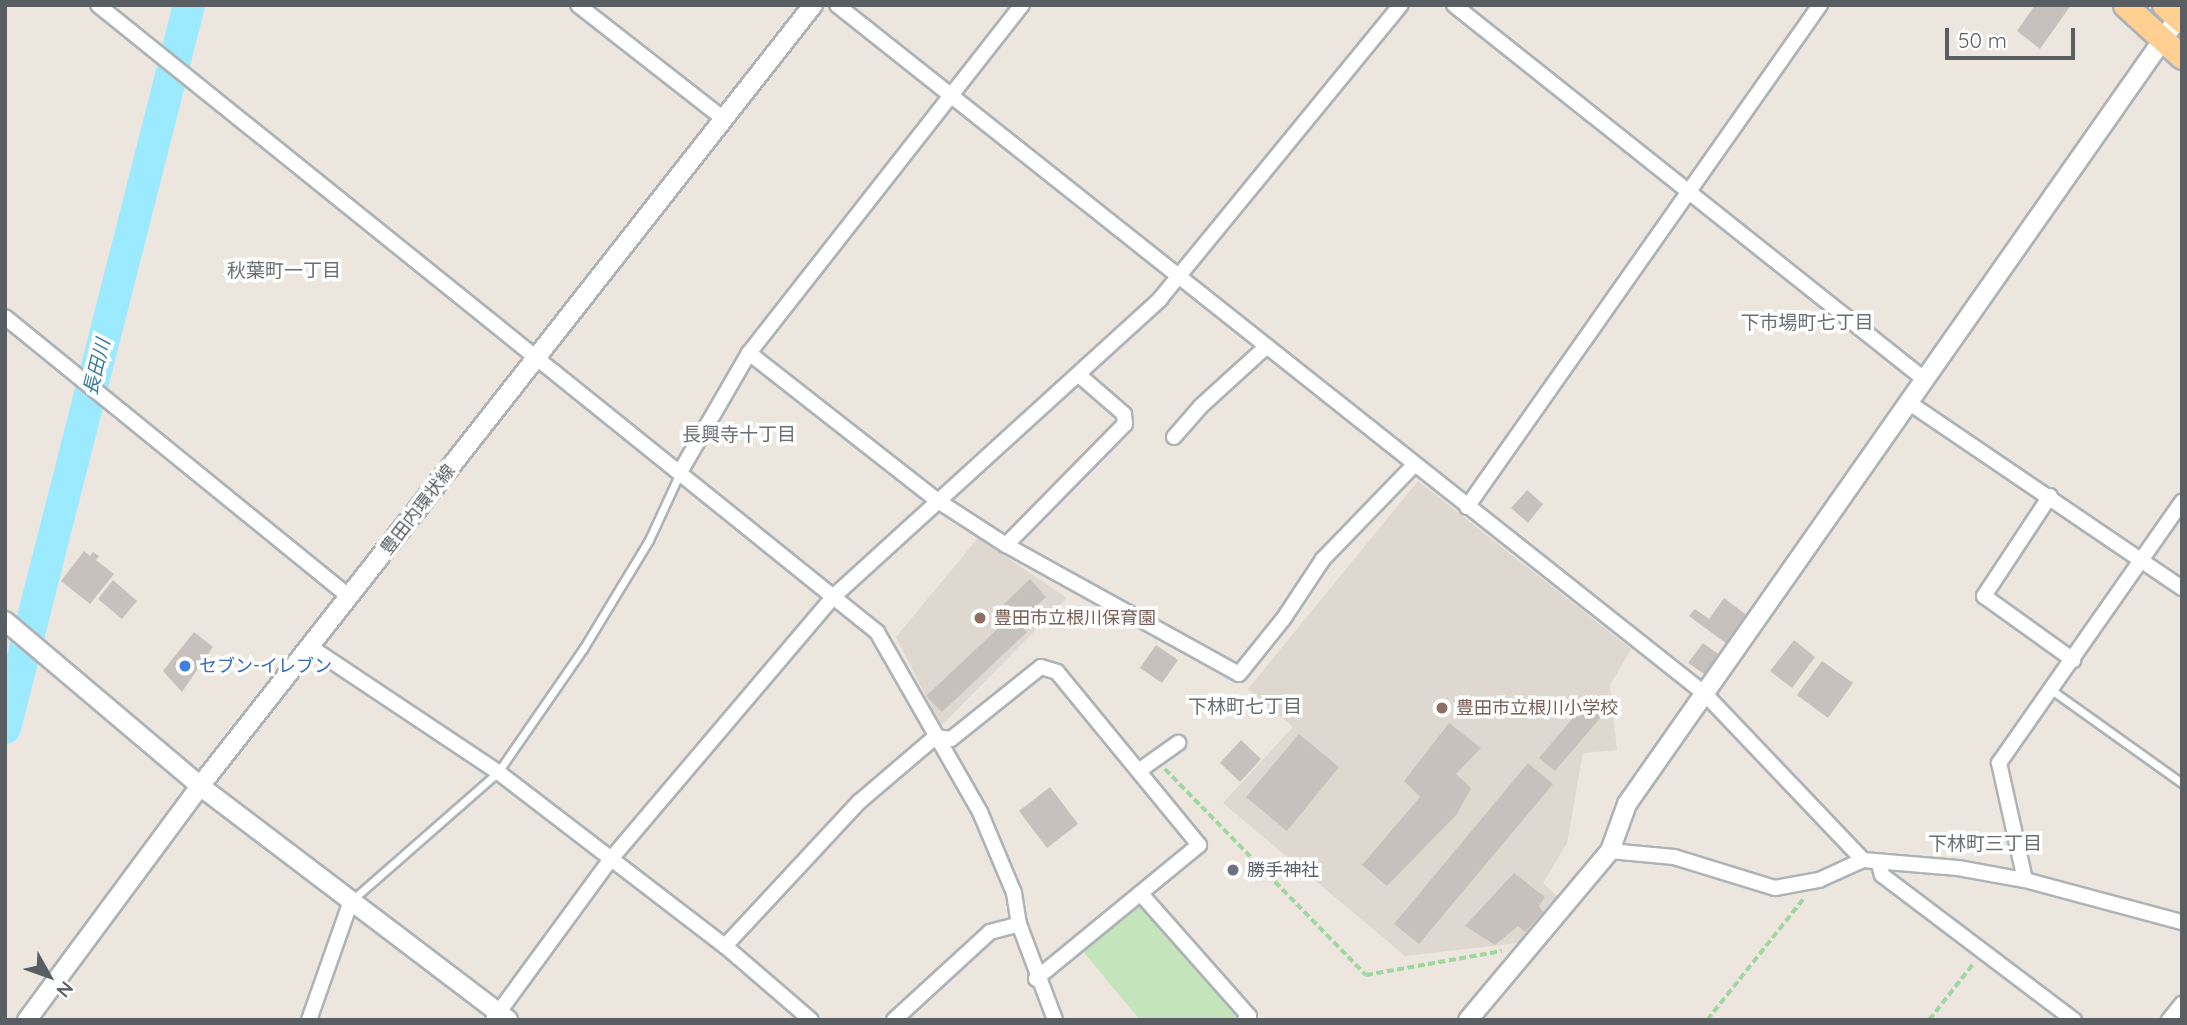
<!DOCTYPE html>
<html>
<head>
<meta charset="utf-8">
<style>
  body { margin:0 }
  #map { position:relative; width:2187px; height:1025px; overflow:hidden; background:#ece6df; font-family:Quicksand,"Noto Sans JP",sans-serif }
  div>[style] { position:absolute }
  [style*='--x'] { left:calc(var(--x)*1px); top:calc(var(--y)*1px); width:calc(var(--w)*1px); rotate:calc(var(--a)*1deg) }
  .education>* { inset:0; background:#ded8d0 }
  .green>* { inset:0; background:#c4e5bb }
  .river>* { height:32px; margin:-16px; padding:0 16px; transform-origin:16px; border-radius:16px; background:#9ceaff }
  .building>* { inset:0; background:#c7c1bd }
  .path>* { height:3.5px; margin-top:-1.75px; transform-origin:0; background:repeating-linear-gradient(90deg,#9ed7a0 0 7px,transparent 0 10.5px) }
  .roads { filter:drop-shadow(2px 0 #adb3b6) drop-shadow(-2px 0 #adb3b6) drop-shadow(0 2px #adb3b6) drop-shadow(0 -2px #adb3b6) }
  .service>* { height:7px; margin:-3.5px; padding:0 3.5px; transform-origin:3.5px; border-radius:3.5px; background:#fff }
  .minor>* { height:14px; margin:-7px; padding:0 7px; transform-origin:7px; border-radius:7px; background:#fff }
  .tertiary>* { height:18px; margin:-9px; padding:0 9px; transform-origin:9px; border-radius:9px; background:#fff }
  .trunk>* { height:23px; margin:-11.5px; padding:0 11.5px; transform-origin:11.5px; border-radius:11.5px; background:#ffd092 }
  .dots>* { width:19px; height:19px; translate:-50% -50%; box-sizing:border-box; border:4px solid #fff; border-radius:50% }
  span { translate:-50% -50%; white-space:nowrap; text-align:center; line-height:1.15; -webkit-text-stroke:7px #fff; paint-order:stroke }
  .street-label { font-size:18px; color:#585e61 }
  .education-label { font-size:18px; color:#785e54 }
  .left { translate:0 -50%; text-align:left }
  .shop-label { font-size:18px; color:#366cbe }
  .worship-label { font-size:18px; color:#5b616d }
  .neighbourhood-label { font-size:19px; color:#697073 }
  .water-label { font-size:19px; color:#337a97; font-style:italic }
  .frame { position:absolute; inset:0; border:7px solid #585e61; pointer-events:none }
  .north { position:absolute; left:14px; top:941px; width:70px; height:70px; -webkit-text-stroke:5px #fff; paint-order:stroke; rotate:130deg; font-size:19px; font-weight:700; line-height:28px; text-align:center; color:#585e61 }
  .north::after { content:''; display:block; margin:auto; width:24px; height:32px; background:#585e61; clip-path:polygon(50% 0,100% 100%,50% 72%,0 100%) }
  .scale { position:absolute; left:1945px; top:28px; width:130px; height:32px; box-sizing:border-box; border:4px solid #585e61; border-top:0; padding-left:9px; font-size:21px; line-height:24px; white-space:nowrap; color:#585e61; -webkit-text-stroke:5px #fff; paint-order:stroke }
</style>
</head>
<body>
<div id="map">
  <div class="education">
    <i style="clip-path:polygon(1418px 481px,1631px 649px,1610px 685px,1617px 750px,1583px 753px,1567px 843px,1543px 883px,1558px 897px,1518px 943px,1405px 956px,1223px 803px,1293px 727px,1248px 689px)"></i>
    <i style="clip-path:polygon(978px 538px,1067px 598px,941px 726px,896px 637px)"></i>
  </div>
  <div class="green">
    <i style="clip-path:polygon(1136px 905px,1143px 906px,1236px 1011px,1235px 1020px,1140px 1020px,1082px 950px)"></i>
  </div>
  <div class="river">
    <i style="--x:5;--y:728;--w:746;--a:-75.72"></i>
  </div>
  <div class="building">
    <i style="clip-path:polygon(2035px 5px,2071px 5px,2040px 49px,2017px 31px)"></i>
    <i style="clip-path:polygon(1527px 490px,1543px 504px,1528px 523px,1511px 508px)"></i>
    <i style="clip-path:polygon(84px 551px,90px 556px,93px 552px,99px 556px,96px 560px,114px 574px,90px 604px,61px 581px)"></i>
    <i style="clip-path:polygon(1030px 579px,1046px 597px,1018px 623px,1027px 632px,942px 712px,926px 696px,1007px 620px,998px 610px)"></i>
    <i style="clip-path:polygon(113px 580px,137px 601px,122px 619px,98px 599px)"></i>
    <i style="clip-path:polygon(1724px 598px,1748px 616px,1727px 644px,1689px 616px,1695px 609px,1709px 619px)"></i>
    <i style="clip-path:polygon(194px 632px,213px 647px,182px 692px,163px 671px)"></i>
    <i style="clip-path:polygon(1794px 640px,1815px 657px,1792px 688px,1770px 671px)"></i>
    <i style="clip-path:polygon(1703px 643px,1721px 656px,1707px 676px,1688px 663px)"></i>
    <i style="clip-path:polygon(1156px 645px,1178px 660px,1162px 683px,1140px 668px)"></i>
    <i style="clip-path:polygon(1822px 661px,1853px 683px,1828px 718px,1797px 695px)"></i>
    <i style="clip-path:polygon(1585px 704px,1601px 717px,1555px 771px,1539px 758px)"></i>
    <i style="clip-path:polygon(1449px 723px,1481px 748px,1456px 774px,1471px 788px,1457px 814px,1387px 886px,1362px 865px,1420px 797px,1404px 781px)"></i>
    <i style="clip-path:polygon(1299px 734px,1339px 767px,1287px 831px,1246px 797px)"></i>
    <i style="clip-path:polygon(1241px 740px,1261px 759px,1240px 782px,1220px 763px)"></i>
    <i style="clip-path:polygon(1528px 763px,1553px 784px,1419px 944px,1394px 924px)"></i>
    <i style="clip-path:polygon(1050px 787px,1078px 824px,1047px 848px,1019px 811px)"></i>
    <i style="clip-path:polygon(1514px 873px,1545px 897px,1539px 906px,1543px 912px,1525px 932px,1518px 926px,1495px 945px,1465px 926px)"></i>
  </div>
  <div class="path">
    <i style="--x:1165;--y:769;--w:288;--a:45.7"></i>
    <i style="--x:1366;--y:975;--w:138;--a:-10"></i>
    <i style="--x:1707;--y:1020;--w:156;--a:-51.5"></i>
    <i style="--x:1929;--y:1020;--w:71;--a:-51.8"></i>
  </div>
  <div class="roads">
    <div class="service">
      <i style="--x:2050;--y:689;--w:162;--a:35.5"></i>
      <i style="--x:352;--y:900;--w:194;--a:-41.2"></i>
      <i style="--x:498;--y:772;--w:150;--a:-55.4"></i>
      <i style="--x:583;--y:649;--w:127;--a:-58.8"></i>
      <i style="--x:649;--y:540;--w:74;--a:-65.2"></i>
    </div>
    <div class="minor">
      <i style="--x:98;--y:5;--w:1000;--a:38.83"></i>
      <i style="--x:877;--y:632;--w:207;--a:60.2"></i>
      <i style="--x:980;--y:812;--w:88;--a:67.2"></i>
      <i style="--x:1014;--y:893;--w:31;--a:81"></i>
      <i style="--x:1019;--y:924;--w:103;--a:69.4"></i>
      <i style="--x:578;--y:5;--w:185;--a:38"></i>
      <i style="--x:837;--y:5;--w:1108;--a:38.44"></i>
      <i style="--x:1705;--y:694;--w:229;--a:46.4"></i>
      <i style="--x:1863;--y:860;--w:95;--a:4.8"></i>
      <i style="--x:1958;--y:868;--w:68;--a:10.2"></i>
      <i style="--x:2025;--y:880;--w:163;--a:15"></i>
      <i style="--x:1454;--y:5;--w:601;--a:38.51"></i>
      <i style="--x:5;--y:317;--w:444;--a:39.1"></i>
      <i style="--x:749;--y:353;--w:240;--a:38.1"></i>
      <i style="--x:938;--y:501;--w:81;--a:32.9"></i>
      <i style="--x:1006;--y:545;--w:266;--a:29"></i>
      <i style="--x:1239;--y:674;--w:72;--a:-51.2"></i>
      <i style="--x:1284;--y:618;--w:71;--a:-56.5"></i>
      <i style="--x:1323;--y:559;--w:131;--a:-45.9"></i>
      <i style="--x:1908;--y:402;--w:331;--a:34.2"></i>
      <i style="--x:1174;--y:437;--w:41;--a:-48.9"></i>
      <i style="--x:1201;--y:406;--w:89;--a:-42.3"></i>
      <i style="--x:680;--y:472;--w:138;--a:-59.9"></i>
      <i style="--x:749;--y:353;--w:442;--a:-51.9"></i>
      <i style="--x:2050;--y:496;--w:120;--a:123.4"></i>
      <i style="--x:1984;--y:596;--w:110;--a:35.7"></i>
      <i style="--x:1467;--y:507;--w:614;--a:-54.89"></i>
      <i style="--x:1006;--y:545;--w:170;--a:-45.5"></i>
      <i style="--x:1125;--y:424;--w:10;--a:-96"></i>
      <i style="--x:1124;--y:414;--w:60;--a:-139.1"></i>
      <i style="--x:309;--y:646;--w:227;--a:33.7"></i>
      <i style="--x:498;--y:772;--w:286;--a:37.5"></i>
      <i style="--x:725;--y:946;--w:113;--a:40.7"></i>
      <i style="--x:1140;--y:770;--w:47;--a:-35.4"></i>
      <i style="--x:1610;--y:851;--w:64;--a:5.4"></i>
      <i style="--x:1674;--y:857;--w:106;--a:17.1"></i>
      <i style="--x:1775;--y:888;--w:45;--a:-10.3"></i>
      <i style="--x:1819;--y:880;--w:48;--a:-24.4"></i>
      <i style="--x:1879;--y:864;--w:11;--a:75"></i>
      <i style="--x:1882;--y:875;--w:241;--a:37.1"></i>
      <i style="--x:2025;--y:880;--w:120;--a:-102.5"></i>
      <i style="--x:1999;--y:763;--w:319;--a:-55"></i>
      <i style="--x:1141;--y:894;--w:163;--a:48.5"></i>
      <i style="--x:1249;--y:1016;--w:6;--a:135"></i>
      <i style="--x:725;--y:946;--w:197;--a:-47.1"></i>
      <i style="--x:859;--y:802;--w:100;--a:-40.5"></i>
      <i style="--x:935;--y:737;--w:16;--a:7"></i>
      <i style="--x:951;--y:739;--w:115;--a:-38.7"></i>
      <i style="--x:1041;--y:667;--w:17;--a:17"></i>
      <i style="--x:1057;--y:672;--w:224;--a:50.6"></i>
      <i style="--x:1199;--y:845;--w:211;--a:140.6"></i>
      <i style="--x:309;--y:1020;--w:126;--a:-70.6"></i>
      <i style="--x:493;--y:1020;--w:200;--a:-53.8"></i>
      <i style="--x:611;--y:859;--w:345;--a:-49.7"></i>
      <i style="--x:834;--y:596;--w:441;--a:-42.3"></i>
      <i style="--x:1160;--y:299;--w:380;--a:-50.7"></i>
      <i style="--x:894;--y:1020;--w:130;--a:-42.5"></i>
      <i style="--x:990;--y:932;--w:30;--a:-15"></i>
      <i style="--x:2169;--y:1020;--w:21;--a:-51"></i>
    </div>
    <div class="tertiary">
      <i style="--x:5;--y:621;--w:255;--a:40.2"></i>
      <i style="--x:200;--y:786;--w:387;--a:37.2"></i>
      <i style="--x:27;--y:1020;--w:291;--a:-53.5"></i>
      <i style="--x:200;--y:786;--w:993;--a:-51.87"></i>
      <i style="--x:1468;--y:1020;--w:221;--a:-50"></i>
      <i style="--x:1610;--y:851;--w:50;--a:-70.1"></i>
      <i style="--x:1627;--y:804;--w:960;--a:-54.97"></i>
    </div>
    <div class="trunk">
      <i style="--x:2125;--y:5;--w:77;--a:42.4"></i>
      <i style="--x:2164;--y:5;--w:24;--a:42"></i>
    </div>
  </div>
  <div class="dots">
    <i style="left:980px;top:618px;background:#8d6e63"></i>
    <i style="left:185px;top:666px;background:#3f7fe0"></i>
    <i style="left:1442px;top:708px;background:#8d6e63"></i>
    <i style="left:1233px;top:870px;background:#6b7280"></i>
  </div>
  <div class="street-label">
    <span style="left:418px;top:510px;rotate:-52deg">豊田内環状線</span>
  </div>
  <div class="education-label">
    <span class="left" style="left:994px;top:618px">豊田市立根川保育園</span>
    <span class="left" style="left:1456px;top:708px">豊田市立根川小学校</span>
  </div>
  <div class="shop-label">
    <span class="left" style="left:199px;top:666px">セブン-イレブン</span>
  </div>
  <div class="worship-label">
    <span class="left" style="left:1247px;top:870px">勝手神社</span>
  </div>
  <div class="neighbourhood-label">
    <span style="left:284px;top:271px">秋葉町一丁目</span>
    <span style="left:1807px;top:323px">下市場町七丁目</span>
    <span style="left:739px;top:435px">長興寺十丁目</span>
    <span style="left:1245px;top:707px">下林町七丁目</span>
    <span style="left:1985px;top:844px">下林町三丁目</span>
  </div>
  <div class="water-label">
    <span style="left:97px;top:367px;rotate:-76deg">長田川</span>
  </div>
  <div class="frame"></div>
  <div class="north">N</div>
  <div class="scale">50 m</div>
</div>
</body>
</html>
